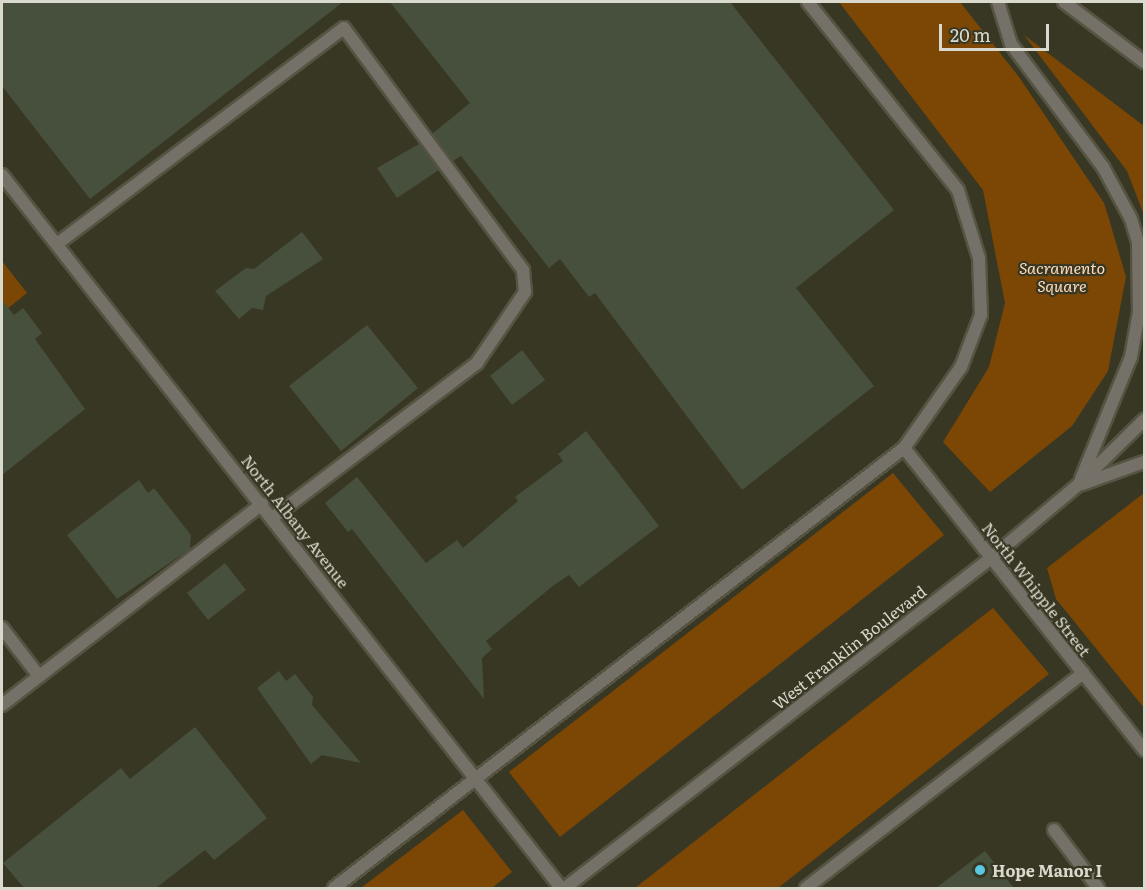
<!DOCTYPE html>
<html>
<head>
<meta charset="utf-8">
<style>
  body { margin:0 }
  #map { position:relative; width:1146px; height:890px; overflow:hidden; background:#383723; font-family:Literata,serif }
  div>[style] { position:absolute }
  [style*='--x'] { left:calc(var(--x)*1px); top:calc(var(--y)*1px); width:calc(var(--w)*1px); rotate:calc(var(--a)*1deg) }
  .green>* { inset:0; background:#7c4704 }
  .building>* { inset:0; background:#47503c }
  .roads { filter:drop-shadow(2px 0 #555442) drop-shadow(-2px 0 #555442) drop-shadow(0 2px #555442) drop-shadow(0 -2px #555442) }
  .service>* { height:12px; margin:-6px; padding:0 6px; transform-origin:6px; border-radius:6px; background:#757168 }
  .minor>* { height:12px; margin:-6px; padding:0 6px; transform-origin:6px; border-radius:6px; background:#757168 }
  .tertiary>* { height:12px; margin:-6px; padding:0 6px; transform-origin:6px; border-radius:6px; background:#757168 }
  .dots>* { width:16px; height:16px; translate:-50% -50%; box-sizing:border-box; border:3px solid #383723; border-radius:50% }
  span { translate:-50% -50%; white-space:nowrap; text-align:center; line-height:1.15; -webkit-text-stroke:4.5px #383723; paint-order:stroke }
  .park-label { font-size:16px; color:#fedaba; font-style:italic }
  .street-label { font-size:16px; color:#dad9cd }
  .poi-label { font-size:16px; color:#dad9cd; font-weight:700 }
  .left { translate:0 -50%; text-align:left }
  .frame { position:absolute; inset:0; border:3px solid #dad9cd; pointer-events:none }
  .scale { position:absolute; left:939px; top:24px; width:110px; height:27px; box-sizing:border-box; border:3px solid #dad9cd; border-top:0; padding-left:8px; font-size:18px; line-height:21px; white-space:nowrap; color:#dad9cd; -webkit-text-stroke:4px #383723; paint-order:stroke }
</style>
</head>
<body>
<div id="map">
  <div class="green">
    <i style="clip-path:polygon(839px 2px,960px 2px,1019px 77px,1104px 203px,1109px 219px,1126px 277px,1108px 371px,1072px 426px,990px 492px,943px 442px,989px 367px,1005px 303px,983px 190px)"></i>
    <i style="clip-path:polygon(1024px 35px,1144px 126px,1144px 215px,1127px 171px)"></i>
    <i style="clip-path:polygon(2px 261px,27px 293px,2px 313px)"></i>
    <i style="clip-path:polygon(893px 473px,944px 535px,560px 837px,509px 772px)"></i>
    <i style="clip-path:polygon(1144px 493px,1144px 708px,1056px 599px,1047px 568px)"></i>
    <i style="clip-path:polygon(993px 608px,1049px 674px,778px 888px,635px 888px)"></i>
    <i style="clip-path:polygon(463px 810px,512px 872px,492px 888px,361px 888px)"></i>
  </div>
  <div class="building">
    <i style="clip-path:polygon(2px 2px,343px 2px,90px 199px,2px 86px)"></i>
    <i style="clip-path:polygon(390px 2px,730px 2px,894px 210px,796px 288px,874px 386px,742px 490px,595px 293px,589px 297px,560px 259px,549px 268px,461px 156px,453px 161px,432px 134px,470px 103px)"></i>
    <i style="clip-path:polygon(419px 144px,439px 170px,397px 198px,377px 168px)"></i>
    <i style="clip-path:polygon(302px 232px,323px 259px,266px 296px,263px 310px,252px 308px,239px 319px,215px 291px,246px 268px,254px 269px)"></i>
    <i style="clip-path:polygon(2px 300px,14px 315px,23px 308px,42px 333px,35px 339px,85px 409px,2px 475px)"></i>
    <i style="clip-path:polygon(367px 325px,418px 388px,341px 451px,289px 386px)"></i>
    <i style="clip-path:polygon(522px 350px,545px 380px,512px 405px,490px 376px)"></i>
    <i style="clip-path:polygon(586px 431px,659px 526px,579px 587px,569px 575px,554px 585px,486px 641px,492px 649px,482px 658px,484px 699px,352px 529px,348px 532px,325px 503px,357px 477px,426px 563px,457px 540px,463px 548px,518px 501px,515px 497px,563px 461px,558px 454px)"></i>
    <i style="clip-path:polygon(139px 480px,148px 493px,154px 488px,191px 535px,190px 549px,117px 599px,67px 535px)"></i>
    <i style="clip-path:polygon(225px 563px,246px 590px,208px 620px,187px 593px)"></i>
    <i style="clip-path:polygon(279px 671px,286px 681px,295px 674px,313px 697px,312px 705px,361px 763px,322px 755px,311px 764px,257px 688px)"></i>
    <i style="clip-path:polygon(195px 727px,267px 818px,214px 860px,205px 850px,156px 888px,24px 888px,3px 863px,121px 768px,130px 779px)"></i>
    <i style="clip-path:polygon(985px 851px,1014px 888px,936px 888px)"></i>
  </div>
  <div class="roads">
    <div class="service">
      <i style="--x:57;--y:244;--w:359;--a:-37"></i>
      <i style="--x:344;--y:28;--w:301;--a:53.5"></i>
      <i style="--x:523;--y:270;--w:22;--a:85"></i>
      <i style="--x:525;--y:292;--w:86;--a:124.1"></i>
      <i style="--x:477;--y:363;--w:257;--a:142.9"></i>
      <i style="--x:2;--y:628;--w:61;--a:52.4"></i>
      <i style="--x:2;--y:705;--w:329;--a:-37.7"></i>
      <i style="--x:1054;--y:830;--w:73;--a:52.8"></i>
    </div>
    <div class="minor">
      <i style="--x:2;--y:175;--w:906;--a:51.9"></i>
      <i style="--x:904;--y:448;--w:386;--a:51.5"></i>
      <i style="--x:334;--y:888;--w:720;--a:-37.67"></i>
      <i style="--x:904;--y:448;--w:99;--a:-54.9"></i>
      <i style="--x:961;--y:367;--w:56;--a:-69"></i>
      <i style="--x:981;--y:315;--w:57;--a:-92"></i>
      <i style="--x:979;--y:258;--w:71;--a:-107.2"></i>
      <i style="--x:958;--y:190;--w:241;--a:-128.6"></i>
      <i style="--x:806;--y:888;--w:351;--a:-37.8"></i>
    </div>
    <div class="tertiary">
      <i style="--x:998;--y:2;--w:44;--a:72.8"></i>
      <i style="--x:1011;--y:44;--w:154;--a:53.2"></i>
      <i style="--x:1103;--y:167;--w:59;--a:61.7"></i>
      <i style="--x:1131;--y:219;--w:24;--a:73"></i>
      <i style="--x:1138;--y:242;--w:70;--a:89.2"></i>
      <i style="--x:1139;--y:312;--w:46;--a:100.1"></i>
      <i style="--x:1131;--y:357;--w:132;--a:112.3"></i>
      <i style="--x:1064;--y:2;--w:100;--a:36.9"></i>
      <i style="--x:1082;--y:484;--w:66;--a:-19.5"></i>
      <i style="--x:565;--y:888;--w:539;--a:-37.76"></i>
      <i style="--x:991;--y:558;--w:114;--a:-40"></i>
      <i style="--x:1078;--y:485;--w:93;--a:-44.6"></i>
    </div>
  </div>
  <div class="dots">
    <i style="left:980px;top:870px;background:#57c9e2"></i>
  </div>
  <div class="park-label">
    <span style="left:1062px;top:276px">Sacramento<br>Square</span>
  </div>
  <div class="street-label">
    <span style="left:296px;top:521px;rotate:52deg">North Albany Avenue</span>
    <span style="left:1037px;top:589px;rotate:52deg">North Whipple Street</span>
    <span style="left:849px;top:647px;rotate:-38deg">West Franklin Boulevard</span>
  </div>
  <div class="poi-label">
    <span class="left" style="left:992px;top:870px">Hope Manor I</span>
  </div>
  <div class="frame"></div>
  <div class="scale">20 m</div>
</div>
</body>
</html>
